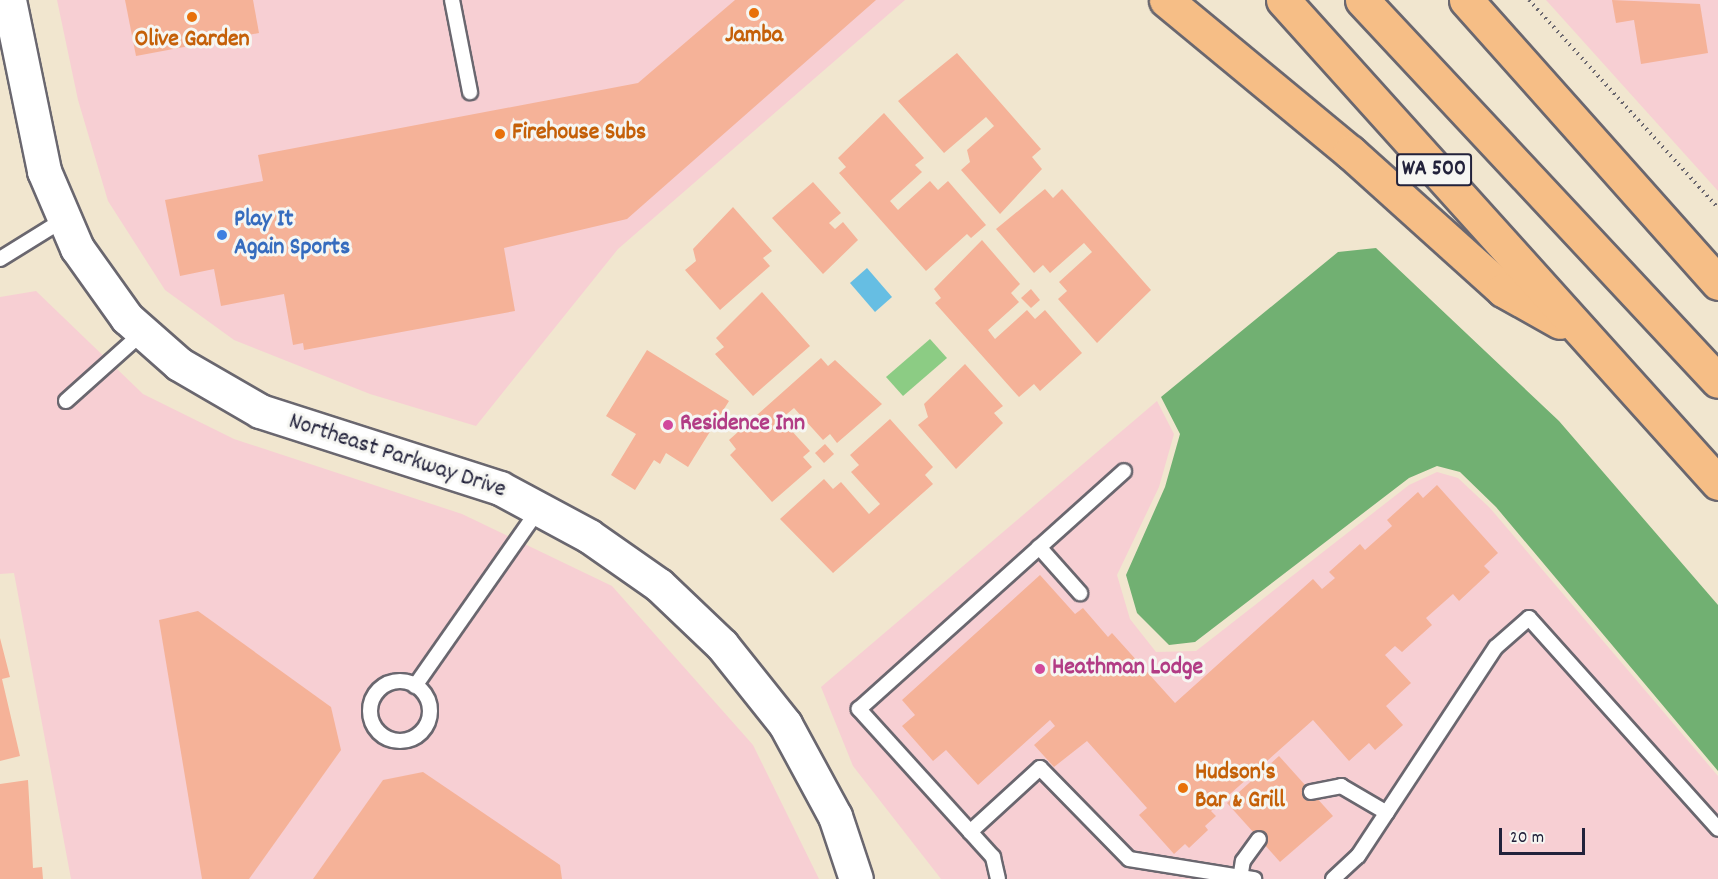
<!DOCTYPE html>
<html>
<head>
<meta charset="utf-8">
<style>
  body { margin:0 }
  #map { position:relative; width:1718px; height:879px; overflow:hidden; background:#f1e6cf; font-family:Dekko,sans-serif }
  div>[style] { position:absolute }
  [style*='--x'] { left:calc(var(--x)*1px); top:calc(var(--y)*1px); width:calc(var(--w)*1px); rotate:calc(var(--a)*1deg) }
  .built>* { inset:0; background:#f7cfd3 }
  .green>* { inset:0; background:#8ccc84 }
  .forest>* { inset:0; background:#71b072 }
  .water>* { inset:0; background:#66bee3 }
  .building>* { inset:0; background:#f5b298 }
  .path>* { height:4px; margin-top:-2px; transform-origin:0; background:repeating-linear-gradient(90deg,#6a676f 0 1.5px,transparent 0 6px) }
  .roads { filter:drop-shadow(2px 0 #6a676f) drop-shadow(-2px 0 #6a676f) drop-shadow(0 2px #6a676f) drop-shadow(0 -2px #6a676f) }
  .service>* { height:14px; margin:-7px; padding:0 7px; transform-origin:7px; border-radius:7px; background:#fff }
  .service>.ring { margin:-7px; padding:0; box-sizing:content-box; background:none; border:14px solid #fff; border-radius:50% }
  .tertiary>* { height:33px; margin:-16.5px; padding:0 16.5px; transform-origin:16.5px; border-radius:16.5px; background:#fff }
  .motorway>* { height:33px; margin:-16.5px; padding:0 16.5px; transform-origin:16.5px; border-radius:16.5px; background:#f6be86 }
  .dots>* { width:16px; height:16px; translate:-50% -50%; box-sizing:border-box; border:3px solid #f6f6f2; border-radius:50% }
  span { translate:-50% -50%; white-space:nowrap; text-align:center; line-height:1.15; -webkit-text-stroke:6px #f6f6f2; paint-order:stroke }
  .shield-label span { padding:2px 4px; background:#f6f6f2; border:2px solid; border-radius:4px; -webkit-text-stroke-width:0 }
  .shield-label { font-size:22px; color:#22223b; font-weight:700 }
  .food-label { font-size:24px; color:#c56008; font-weight:700 }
  .left { translate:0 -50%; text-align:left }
  .shop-label { font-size:24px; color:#366cbe; font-weight:700 }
  .hotel-label { font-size:24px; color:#b23c85; font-weight:700 }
  .street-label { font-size:24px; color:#22223b }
  .scale { position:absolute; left:1499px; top:828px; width:86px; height:27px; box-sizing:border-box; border:3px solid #22223b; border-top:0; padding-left:8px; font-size:18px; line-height:21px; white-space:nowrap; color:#22223b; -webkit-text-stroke:4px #f6f6f2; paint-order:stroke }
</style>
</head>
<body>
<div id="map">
  <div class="built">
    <i style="clip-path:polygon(57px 0,905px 0,618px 249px,476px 426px,370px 394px,234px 340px,165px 290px,108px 201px,78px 100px)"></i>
    <i style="clip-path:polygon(1546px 0,1718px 0,1718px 191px)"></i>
    <i style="clip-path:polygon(36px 291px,143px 394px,234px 439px,462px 514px,612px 586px,753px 745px,819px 879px,71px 879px,14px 573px,0 574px,0 297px)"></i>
    <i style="clip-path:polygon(1157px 401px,1174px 434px,1159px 487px,1117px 575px,1130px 619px,1156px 652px,1196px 651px,1409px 485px,1437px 472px,1458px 478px,1490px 508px,1718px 776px,1718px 879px,941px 879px,853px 766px,821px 687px)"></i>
  </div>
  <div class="green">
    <i style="clip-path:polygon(930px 339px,947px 358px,903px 396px,886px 377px)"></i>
  </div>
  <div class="forest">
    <i style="clip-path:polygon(1376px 248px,1559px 421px,1718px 605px,1718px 771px,1496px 507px,1460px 472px,1437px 466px,1409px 478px,1195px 642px,1169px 645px,1137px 613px,1126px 575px,1165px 487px,1180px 434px,1161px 397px,1338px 252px)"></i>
  </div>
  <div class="water">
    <i style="clip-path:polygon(867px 268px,892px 297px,875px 312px,850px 283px)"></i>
  </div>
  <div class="building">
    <i style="clip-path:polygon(125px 0,253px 0,259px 33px,136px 56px)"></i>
    <i style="clip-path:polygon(735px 0,876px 0,627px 219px,504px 248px,515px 311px,304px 350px,303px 343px,293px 345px,284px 294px,221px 306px,214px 269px,180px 276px,165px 200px,263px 181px,258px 155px,638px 83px)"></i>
    <i style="clip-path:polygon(1612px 0,1700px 4px,1708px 53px,1641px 64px,1634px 20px,1616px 23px)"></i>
    <i style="clip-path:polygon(957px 53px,1041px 149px,1032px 157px,1042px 169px,1000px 214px,961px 170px,970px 162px,967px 150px,994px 126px,986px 117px,944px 153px,898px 101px)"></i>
    <i style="clip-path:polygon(884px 113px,924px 158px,915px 165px,922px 172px,890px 201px,898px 210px,930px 181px,938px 190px,948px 181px,986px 225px,971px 238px,967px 234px,926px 271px,839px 173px,846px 167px,838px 158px)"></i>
    <i style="clip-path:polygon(813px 182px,841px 213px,829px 223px,835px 229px,843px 222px,858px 240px,823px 274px,772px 218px)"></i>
    <i style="clip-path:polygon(1045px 189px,1053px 198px,1062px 189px,1151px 290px,1097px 343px,1058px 299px,1067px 291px,1059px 282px,1092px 252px,1084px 243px,1050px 273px,1043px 265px,1034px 273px,996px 229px)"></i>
    <i style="clip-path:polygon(733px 207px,772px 251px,763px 258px,770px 266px,720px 310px,685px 270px,696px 261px,693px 249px)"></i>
    <i style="clip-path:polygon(982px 240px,1020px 284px,1011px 293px,1019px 302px,988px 330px,995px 339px,1027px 310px,1035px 319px,1045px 310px,1082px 353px,1040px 391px,1034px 384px,1019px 397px,935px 303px,941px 298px,934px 289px)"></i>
    <i style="clip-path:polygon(1031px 289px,1040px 300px,1031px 308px,1021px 298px)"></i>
    <i style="clip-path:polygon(762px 292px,810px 346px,753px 396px,715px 354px,724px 347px,716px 338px)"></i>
    <i style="clip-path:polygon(647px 350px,729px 401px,688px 467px,666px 453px,660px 464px,654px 460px,635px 490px,611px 475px,636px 434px,606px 416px)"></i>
    <i style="clip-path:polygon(821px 358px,828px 366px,835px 360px,882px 404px,837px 443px,830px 434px,823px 440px,794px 408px,781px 419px,810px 451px,803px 457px,812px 467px,772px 502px,730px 455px,736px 449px,729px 440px)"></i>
    <i style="clip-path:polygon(965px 364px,1003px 406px,994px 413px,1003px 423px,956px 469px,918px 425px,928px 417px,924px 404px)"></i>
    <i style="clip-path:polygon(890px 419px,933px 467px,925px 475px,933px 484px,833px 573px,780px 519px,824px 479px,833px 489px,841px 482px,869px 514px,880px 504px,851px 472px,859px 465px,850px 455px)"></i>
    <i style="clip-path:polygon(825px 444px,834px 454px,824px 463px,815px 453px)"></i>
    <i style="clip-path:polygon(1437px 485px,1498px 553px,1484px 566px,1490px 572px,1459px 601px,1453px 594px,1426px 618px,1432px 625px,1402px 652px,1395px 646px,1385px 655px,1411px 683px,1386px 706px,1403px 725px,1375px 750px,1369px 743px,1349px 761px,1313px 720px,1211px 811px,1216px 816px,1205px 826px,1208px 830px,1189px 848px,1185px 844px,1174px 854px,1139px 815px,1147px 808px,1087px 741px,1054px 767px,1034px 745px,1055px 726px,1050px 720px,978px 785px,946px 750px,933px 761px,902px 726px,915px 715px,902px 700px,1040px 575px,1075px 614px,1083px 608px,1108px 637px,1112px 633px,1175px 703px,1313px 579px,1322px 589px,1335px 578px,1329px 572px,1360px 544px,1365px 550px,1392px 526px,1387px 520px,1418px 492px,1423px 498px)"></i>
    <i style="clip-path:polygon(198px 611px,331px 707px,341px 750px,249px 879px,202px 879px,159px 620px)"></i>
    <i style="clip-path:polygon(0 638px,10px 677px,2px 679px,20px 756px,0 761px)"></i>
    <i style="clip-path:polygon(1279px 756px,1333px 816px,1280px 862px,1227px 803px)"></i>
    <i style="clip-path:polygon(423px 772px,560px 865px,562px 879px,313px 879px,383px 780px)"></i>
    <i style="clip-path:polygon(28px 780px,33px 868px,42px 867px,43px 879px,0 879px,0 784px)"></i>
  </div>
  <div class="path">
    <i style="--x:1529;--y:0;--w:281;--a:47.7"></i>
  </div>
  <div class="roads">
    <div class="service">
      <i style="--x:452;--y:0;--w:94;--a:78.9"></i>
      <i style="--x:0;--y:259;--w:74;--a:-31.8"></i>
      <i style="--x:66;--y:401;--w:102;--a:-41.8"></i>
      <i style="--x:1039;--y:547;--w:62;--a:48.3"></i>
      <i class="ring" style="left:370px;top:681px;width:46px;height:46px"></i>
      <i style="--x:415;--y:686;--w:216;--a:-55"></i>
      <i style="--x:1311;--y:792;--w:31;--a:-11"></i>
      <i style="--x:1341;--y:786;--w:53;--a:30.4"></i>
      <i style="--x:970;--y:832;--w:95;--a:-42.4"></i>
      <i style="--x:1040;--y:768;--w:127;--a:45.6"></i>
      <i style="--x:1129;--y:859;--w:127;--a:9.1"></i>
      <i style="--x:998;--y:879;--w:23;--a:-103"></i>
      <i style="--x:993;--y:857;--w:200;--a:-132.2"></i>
      <i style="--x:859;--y:709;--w:356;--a:-41.9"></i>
      <i style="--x:1240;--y:879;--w:18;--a:-81"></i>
      <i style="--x:1243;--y:861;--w:27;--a:-54"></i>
      <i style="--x:1333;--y:879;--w:34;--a:-43"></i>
      <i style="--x:1358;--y:856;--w:250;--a:-56.6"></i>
      <i style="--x:1496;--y:647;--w:44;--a:-41.3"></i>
      <i style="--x:1529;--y:618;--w:283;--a:48.1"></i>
    </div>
    <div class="tertiary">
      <i style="--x:9;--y:0;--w:175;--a:78.4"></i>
      <i style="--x:44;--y:171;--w:84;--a:66.8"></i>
      <i style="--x:77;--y:248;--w:86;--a:54.5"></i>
      <i style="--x:127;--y:318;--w:69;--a:41.5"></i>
      <i style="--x:179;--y:364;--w:94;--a:30.1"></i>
      <i style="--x:260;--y:411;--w:252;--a:17.8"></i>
      <i style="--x:500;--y:488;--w:101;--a:28.3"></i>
      <i style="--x:589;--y:536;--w:85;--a:35"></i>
      <i style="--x:659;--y:585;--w:87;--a:43.6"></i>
      <i style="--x:722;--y:645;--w:101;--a:51.4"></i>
      <i style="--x:785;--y:724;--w:105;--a:61.5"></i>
      <i style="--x:835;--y:816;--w:66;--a:71.6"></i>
    </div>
    <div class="motorway">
      <i style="--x:1166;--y:0;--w:239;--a:39.6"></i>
      <i style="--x:1350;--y:152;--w:206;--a:42"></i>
      <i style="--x:1503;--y:290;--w:65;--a:29.3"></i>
      <i style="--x:1283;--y:0;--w:650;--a:47.99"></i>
      <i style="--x:1362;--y:0;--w:521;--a:46.94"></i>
      <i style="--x:1466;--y:0;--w:379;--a:48.3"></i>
    </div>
  </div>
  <div class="dots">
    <i style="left:754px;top:13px;background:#e8710a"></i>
    <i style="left:192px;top:17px;background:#e8710a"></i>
    <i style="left:500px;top:134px;background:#e8710a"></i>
    <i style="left:222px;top:235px;background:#3f7fe0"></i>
    <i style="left:668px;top:425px;background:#d1479c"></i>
    <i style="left:1040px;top:669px;background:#d1479c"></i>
    <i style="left:1183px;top:788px;background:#e8710a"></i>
  </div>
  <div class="shield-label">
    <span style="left:1434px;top:170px">WA 500</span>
  </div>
  <div class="food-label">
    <span style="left:754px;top:37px">Jamba</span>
    <span style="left:192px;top:41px">Olive Garden</span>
    <span class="left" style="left:512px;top:134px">Firehouse Subs</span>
    <span class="left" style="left:1195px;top:788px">Hudson's<br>Bar &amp; Grill</span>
  </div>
  <div class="shop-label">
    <span class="left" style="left:234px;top:235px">Play It<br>Again Sports</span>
  </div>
  <div class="hotel-label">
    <span class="left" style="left:680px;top:425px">Residence Inn</span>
    <span class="left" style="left:1052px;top:669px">Heathman Lodge</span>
  </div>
  <div class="street-label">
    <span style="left:397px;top:457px;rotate:18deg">Northeast Parkway Drive</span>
  </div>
  <div class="scale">20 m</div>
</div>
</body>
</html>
